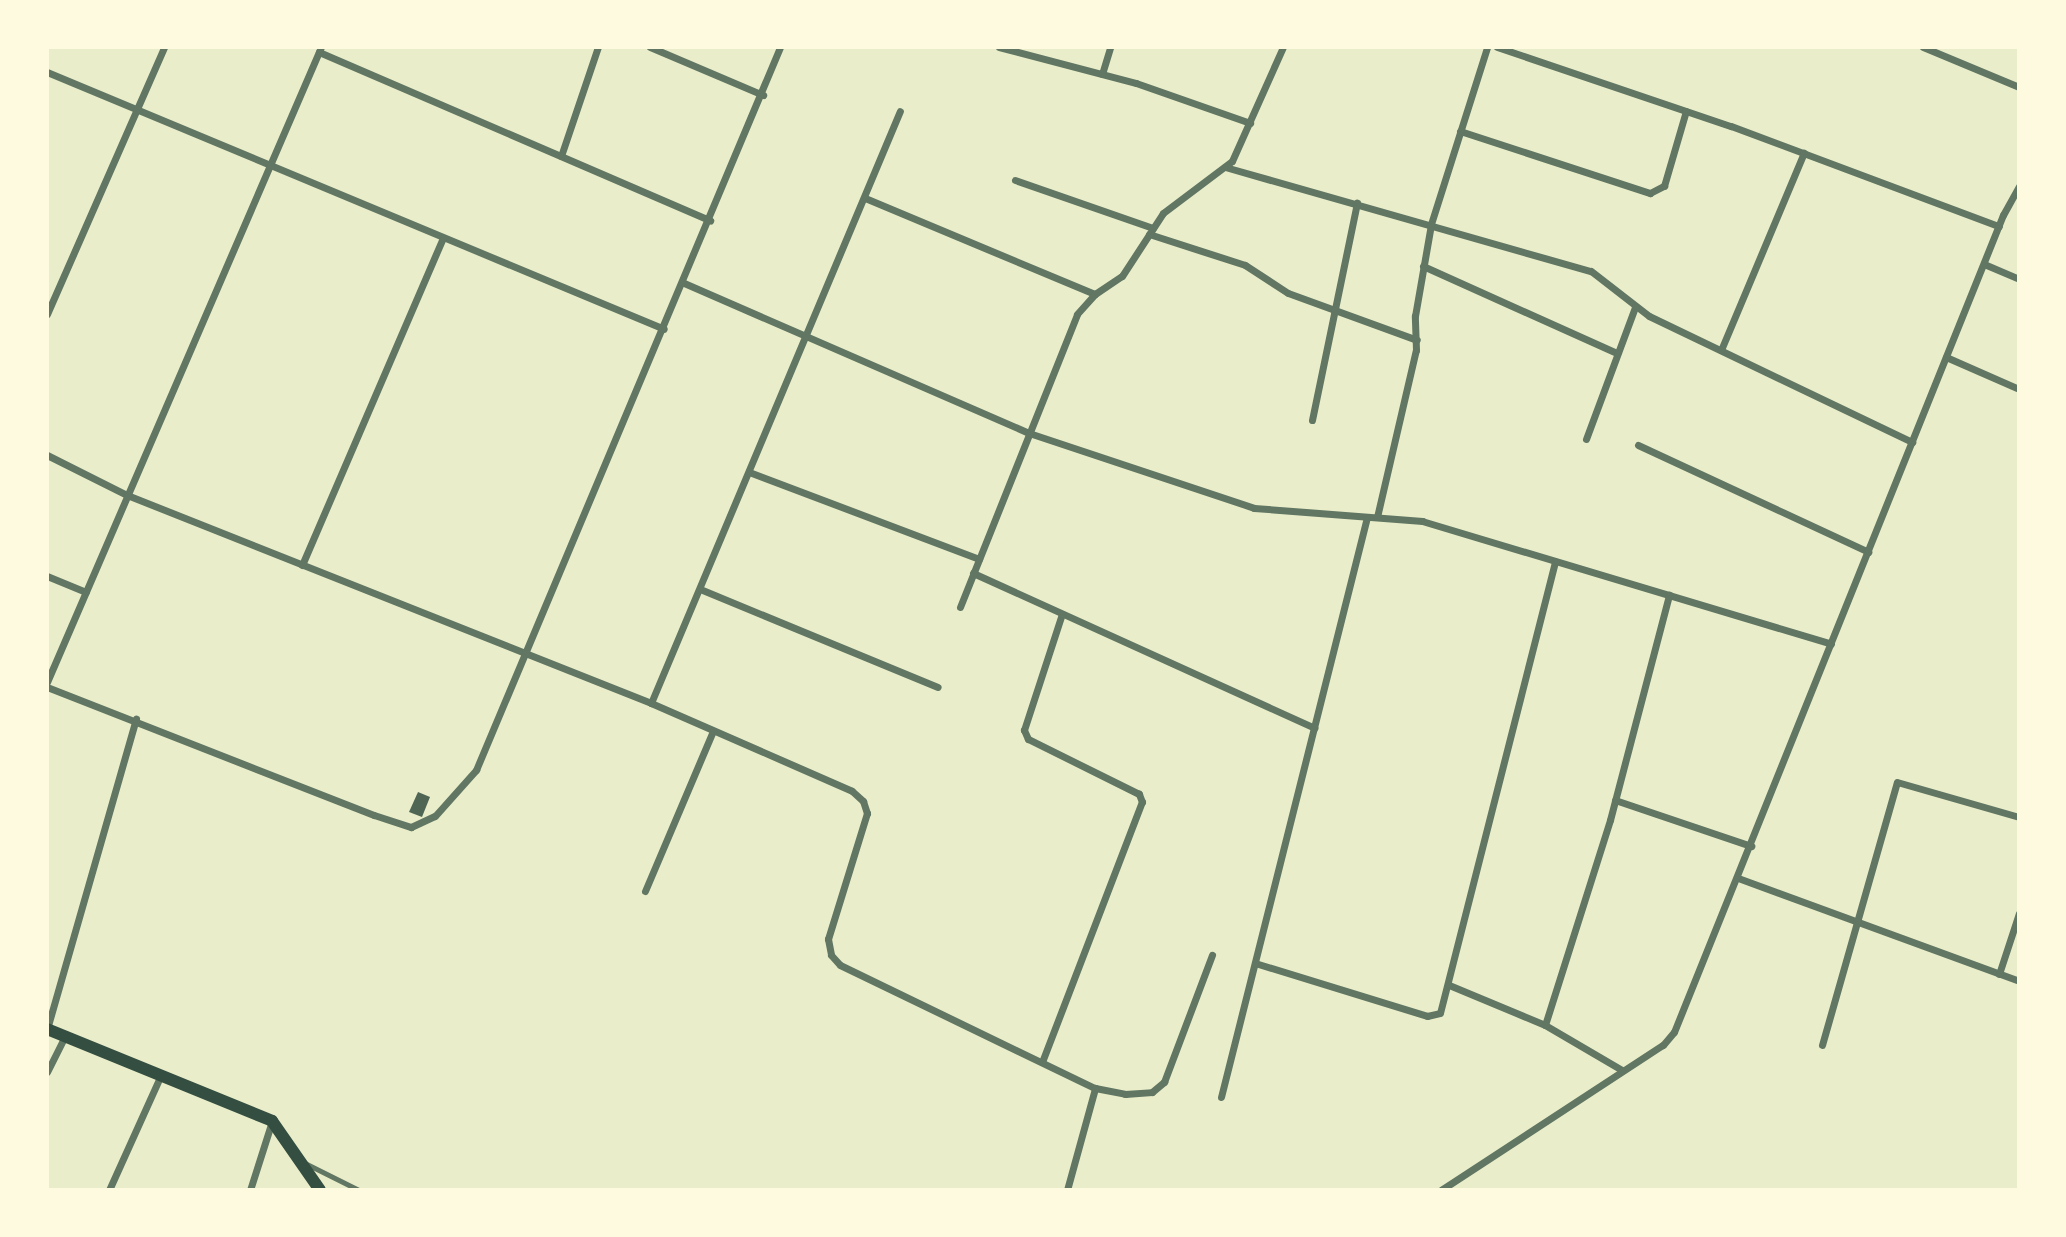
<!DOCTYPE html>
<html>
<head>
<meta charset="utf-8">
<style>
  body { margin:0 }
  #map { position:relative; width:2066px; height:1237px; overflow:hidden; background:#e9edc9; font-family:"PT Sans Narrow",sans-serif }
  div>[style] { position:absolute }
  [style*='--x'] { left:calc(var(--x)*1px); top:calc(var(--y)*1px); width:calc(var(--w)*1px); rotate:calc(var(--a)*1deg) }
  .building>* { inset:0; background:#4f6655 }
  .service>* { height:4.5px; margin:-2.25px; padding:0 2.25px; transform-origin:2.25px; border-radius:2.25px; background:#617663 }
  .minor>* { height:7px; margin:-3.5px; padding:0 3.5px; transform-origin:3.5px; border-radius:3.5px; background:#617663 }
  .secondary>* { height:12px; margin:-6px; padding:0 6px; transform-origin:6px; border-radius:6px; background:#344e41 }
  span { translate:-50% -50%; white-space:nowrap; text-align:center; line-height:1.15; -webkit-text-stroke:5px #fefae0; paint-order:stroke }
  .frame { position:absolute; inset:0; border:49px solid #fefae0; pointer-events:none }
</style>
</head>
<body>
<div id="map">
  <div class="building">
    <i style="clip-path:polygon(418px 792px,430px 797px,422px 817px,409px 812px)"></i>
  </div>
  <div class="service">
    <i style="--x:305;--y:1163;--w:60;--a:26.6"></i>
  </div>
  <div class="minor">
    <i style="--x:650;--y:47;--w:123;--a:23"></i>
    <i style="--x:999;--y:47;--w:142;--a:14.7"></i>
    <i style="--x:1136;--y:83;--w:121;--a:19.3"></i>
    <i style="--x:1497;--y:47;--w:247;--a:18.7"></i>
    <i style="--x:1731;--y:126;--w:286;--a:20.5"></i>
    <i style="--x:1923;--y:47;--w:104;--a:22.6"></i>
    <i style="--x:319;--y:52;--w:426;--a:23.3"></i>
    <i style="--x:47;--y:72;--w:668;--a:22.61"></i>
    <i style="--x:1102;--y:74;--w:28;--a:-73"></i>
    <i style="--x:1460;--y:131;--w:200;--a:18.1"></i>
    <i style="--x:1650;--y:193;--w:16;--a:-27"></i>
    <i style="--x:1664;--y:186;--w:78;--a:-73.7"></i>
    <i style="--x:561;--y:156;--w:115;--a:-71.3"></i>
    <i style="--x:1225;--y:167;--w:380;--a:15.9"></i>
    <i style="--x:1591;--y:271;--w:73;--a:37.8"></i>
    <i style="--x:1649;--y:316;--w:292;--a:25.6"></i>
    <i style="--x:1015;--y:180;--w:146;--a:19.2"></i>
    <i style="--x:865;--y:198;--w:249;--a:22.7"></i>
    <i style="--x:1149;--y:234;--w:101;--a:17.9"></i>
    <i style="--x:1245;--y:265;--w:51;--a:33.1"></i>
    <i style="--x:1288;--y:293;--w:137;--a:20"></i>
    <i style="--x:1984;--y:264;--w:38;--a:23"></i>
    <i style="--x:1423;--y:266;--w:213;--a:24.2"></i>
    <i style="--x:684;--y:283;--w:376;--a:23.5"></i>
    <i style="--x:1029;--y:433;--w:237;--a:18.4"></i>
    <i style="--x:1254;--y:508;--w:169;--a:4.4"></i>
    <i style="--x:1422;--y:521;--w:427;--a:16.7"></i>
    <i style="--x:47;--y:314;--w:292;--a:-66.3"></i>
    <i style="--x:1721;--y:350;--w:214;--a:-67.2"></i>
    <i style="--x:1946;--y:357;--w:80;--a:23.7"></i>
    <i style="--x:1312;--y:420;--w:222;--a:-78.3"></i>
    <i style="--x:1586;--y:439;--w:141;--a:-69.6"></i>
    <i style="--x:1638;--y:445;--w:254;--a:24.9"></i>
    <i style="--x:47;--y:455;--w:89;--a:26.6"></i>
    <i style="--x:127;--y:495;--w:564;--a:21.65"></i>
    <i style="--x:651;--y:703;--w:219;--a:23.6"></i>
    <i style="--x:852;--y:791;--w:15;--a:42"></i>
    <i style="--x:863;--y:801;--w:13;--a:72"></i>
    <i style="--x:867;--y:813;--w:132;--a:107.2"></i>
    <i style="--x:828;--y:939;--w:16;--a:79"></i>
    <i style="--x:831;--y:955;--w:13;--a:48"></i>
    <i style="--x:840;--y:965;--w:283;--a:25.8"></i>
    <i style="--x:1095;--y:1088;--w:31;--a:11"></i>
    <i style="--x:1125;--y:1094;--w:27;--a:-4"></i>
    <i style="--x:1152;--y:1092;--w:16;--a:-40"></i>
    <i style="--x:1164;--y:1082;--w:136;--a:-69.3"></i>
    <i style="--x:749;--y:472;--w:246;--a:20.7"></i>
    <i style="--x:1377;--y:517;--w:171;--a:-76.9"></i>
    <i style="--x:1416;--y:350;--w:34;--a:-92"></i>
    <i style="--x:1415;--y:316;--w:93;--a:-80.1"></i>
    <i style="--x:1431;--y:224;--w:186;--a:-72.4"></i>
    <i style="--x:302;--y:565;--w:356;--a:-66.7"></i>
    <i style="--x:973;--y:573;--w:375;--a:24.4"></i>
    <i style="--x:47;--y:576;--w:42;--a:22.3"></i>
    <i style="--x:700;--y:589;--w:257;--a:22.4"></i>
    <i style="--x:960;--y:607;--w:315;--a:-68.2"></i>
    <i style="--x:1077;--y:314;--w:27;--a:-48"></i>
    <i style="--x:1095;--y:294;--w:32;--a:-34"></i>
    <i style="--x:1122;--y:276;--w:75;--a:-56.9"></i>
    <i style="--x:1163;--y:213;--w:86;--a:-37"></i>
    <i style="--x:1232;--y:161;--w:125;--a:-65.9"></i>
    <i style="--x:47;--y:682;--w:692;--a:-66.66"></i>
    <i style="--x:47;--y:687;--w:351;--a:21.4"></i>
    <i style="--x:374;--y:815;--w:39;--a:18"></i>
    <i style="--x:411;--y:827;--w:26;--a:-25"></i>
    <i style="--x:435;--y:816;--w:62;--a:-48.3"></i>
    <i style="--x:476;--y:770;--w:784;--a:-67.19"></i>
    <i style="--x:651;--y:703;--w:642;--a:-67.19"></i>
    <i style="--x:1615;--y:800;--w:144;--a:18.7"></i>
    <i style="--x:1738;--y:878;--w:299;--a:20.1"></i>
    <i style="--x:645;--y:891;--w:174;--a:-67"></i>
    <i style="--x:1255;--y:963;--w:180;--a:17.1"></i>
    <i style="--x:1427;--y:1016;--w:13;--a:-13"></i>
    <i style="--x:1440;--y:1013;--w:466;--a:-75.7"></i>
    <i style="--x:1999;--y:974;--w:64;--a:-71.8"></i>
    <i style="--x:1449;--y:985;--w:104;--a:22.6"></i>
    <i style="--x:1545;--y:1025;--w:89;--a:30.3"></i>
    <i style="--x:1545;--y:1025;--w:215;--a:-72.4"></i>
    <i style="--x:1610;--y:820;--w:233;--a:-75.3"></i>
    <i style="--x:47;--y:1029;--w:323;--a:-74"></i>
    <i style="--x:1822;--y:1045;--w:273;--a:-74.1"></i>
    <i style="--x:1897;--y:782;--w:127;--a:16"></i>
    <i style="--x:1042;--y:1062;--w:279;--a:-69"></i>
    <i style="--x:1142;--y:802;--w:9;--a:-111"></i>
    <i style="--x:1139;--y:794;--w:124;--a:-153.6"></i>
    <i style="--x:1028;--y:739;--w:10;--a:-114"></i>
    <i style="--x:1024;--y:730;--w:122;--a:-71.9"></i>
    <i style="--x:47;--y:1072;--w:40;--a:-63.4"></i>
    <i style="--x:1221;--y:1097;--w:598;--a:-75.87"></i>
    <i style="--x:109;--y:1190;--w:126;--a:-65.7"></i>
    <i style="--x:250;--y:1190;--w:72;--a:-72.3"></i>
    <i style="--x:1067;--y:1190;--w:106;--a:-74.6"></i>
    <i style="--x:1441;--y:1190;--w:265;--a:-33.2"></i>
    <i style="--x:1663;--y:1045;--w:17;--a:-50"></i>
    <i style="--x:1674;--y:1032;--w:881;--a:-68.07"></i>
    <i style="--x:2003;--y:215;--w:33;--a:-61"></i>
  </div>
  <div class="secondary">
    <i style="--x:47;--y:1029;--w:243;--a:22.2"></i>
    <i style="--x:272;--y:1121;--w:84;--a:55.2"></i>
  </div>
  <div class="frame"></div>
</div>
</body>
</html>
